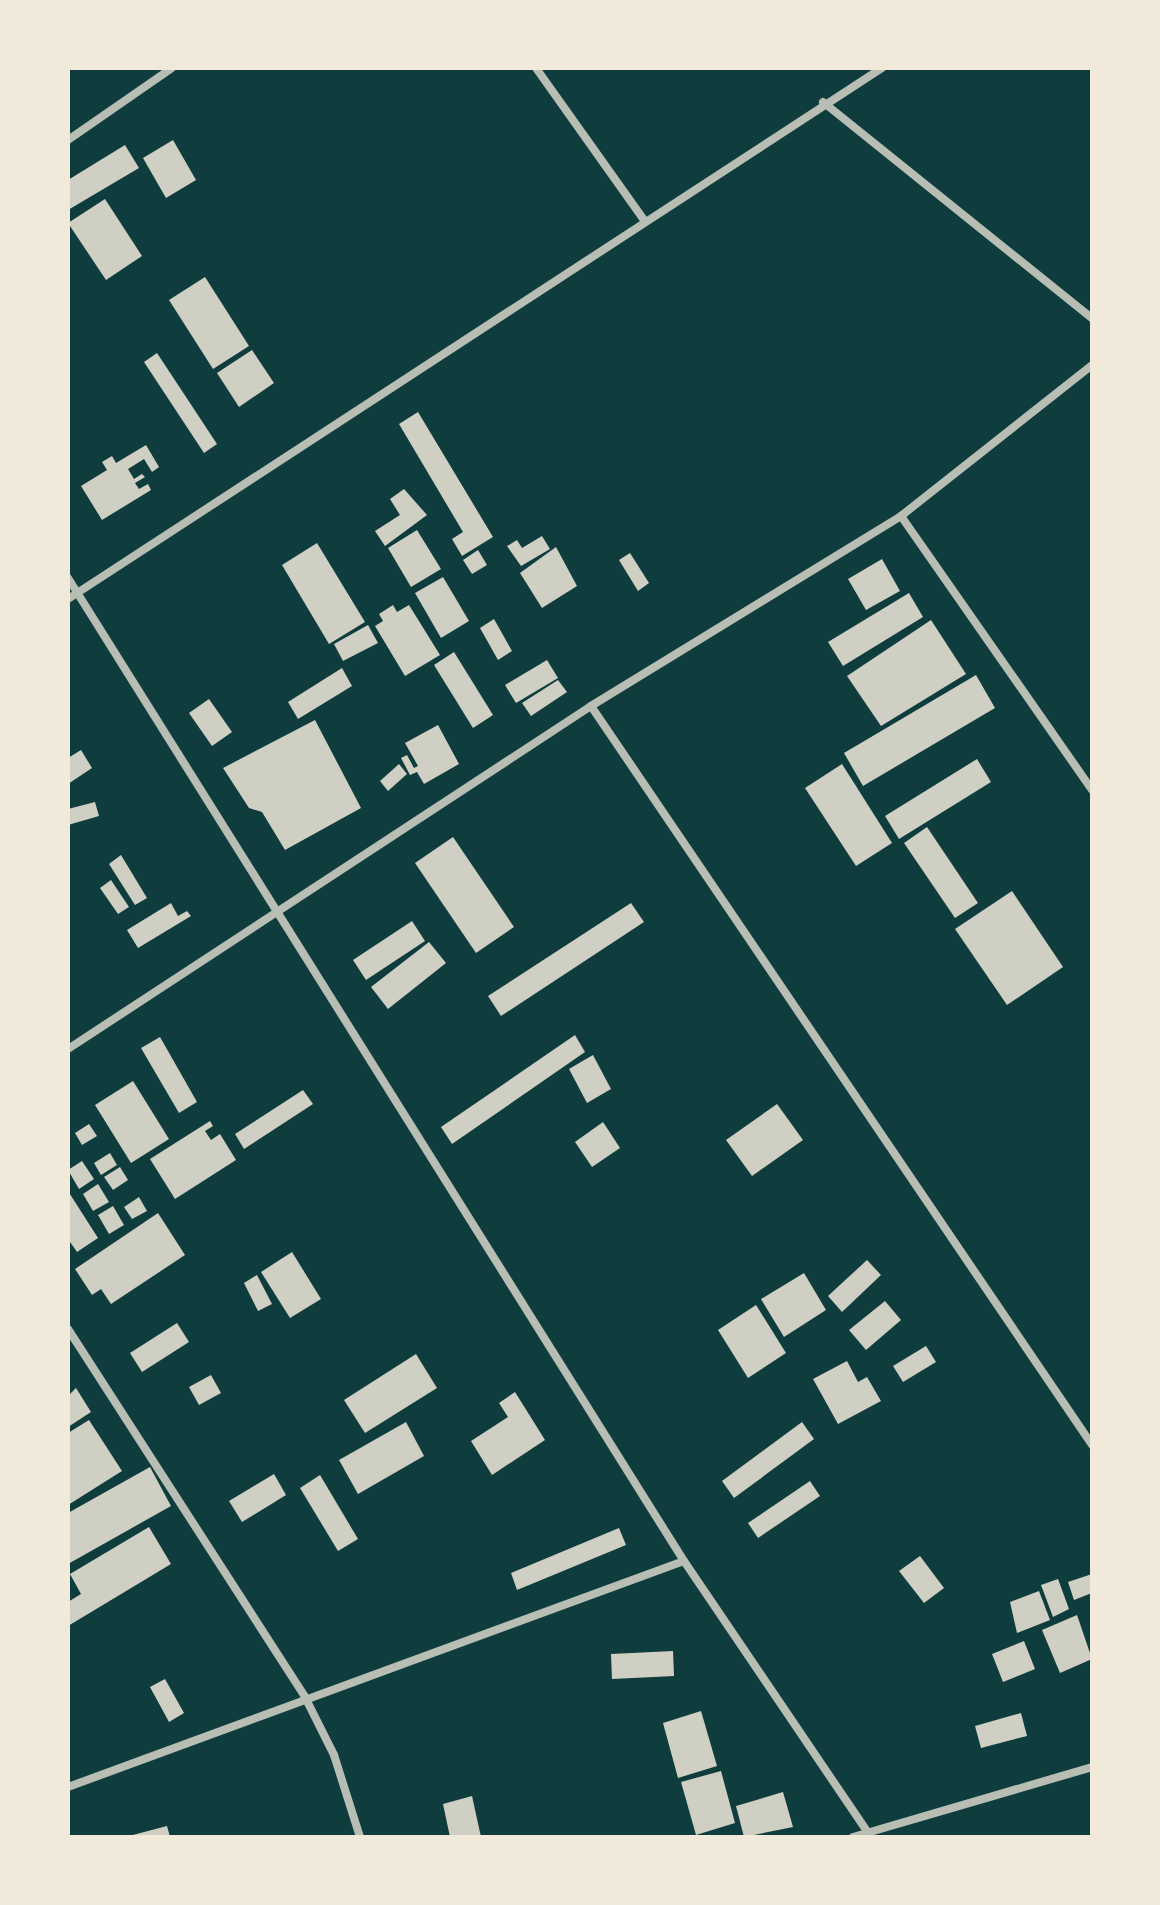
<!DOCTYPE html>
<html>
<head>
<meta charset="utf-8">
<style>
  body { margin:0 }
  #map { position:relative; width:1160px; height:1905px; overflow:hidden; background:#0f3d3e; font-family:"Fira Sans Condensed",sans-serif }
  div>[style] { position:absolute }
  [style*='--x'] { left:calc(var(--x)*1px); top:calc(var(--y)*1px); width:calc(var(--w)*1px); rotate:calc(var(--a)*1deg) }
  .building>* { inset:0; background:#cfcfc3 }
  .minor>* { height:8px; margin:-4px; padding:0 4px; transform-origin:4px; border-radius:4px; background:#b8beb3 }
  span { translate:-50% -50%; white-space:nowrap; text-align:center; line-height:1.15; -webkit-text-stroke:8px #f1e9da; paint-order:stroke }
  .frame { position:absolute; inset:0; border:70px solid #f1e9da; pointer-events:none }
</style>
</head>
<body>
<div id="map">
  <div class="building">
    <i style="clip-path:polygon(173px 140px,196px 180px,166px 198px,143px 158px)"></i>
    <i style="clip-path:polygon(125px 145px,139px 168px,68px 210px,68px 180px)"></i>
    <i style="clip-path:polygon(105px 199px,142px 256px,106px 280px,68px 223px)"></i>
    <i style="clip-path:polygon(205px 277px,249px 346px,213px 369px,169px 300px)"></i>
    <i style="clip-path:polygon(252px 350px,274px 383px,239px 407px,217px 373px)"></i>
    <i style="clip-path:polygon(157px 353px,217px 444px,204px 453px,144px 362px)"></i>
    <i style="clip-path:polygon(418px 412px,493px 537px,462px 556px,452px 539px,463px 532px,399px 424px)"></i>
    <i style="clip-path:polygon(146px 445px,159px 467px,152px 472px,144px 459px,128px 469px,134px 479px,142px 474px,145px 477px,135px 483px,139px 489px,148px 484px,151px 490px,102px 520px,81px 486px,107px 470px,102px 462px,112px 456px,116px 463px)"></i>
    <i style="clip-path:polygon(404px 489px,427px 515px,385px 546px,375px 531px,400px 515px,390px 499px)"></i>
    <i style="clip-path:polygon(417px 530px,441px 569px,411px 587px,388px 548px)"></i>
    <i style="clip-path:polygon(542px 536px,550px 549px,521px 566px,507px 546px,517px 540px,522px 548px)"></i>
    <i style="clip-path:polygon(317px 543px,365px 622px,329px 644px,282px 565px)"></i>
    <i style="clip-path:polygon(556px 547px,577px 586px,542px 608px,520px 573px)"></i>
    <i style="clip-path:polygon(478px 550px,487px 565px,472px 574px,463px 560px)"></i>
    <i style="clip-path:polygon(630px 553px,649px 583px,638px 591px,619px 560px)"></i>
    <i style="clip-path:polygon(882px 559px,900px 591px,866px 610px,848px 579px)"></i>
    <i style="clip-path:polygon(443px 577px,469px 621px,441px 638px,415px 593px)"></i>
    <i style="clip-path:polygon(909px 593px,923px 617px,843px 666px,828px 642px)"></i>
    <i style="clip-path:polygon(393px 605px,397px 612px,409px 605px,440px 655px,405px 676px,375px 626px,383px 621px,379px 614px)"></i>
    <i style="clip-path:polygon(494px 619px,512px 651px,498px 660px,480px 628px)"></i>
    <i style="clip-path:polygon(931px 620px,966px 674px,881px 726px,847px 676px)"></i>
    <i style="clip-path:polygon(368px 625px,378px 643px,343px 661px,334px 644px)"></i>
    <i style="clip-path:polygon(454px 652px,493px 715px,473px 728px,434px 665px)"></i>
    <i style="clip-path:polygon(547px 660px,558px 678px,516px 703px,505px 685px)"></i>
    <i style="clip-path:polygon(342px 668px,352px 686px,298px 719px,288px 702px)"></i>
    <i style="clip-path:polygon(976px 675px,995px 708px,863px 786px,844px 753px)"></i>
    <i style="clip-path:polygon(558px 680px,567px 692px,531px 716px,522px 703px)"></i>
    <i style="clip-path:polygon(209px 699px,232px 732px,212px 746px,189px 713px)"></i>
    <i style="clip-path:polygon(315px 720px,361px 808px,285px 850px,262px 812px,249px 808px,223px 768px)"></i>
    <i style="clip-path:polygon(438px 725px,459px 764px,424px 784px,417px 772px,410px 775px,401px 758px,407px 755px,414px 768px,418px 766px,405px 743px)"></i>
    <i style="clip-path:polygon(81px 750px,92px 768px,68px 784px,68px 758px)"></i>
    <i style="clip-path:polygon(977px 759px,991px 782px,899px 839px,885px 816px)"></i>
    <i style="clip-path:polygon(399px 764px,407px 774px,388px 791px,380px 781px)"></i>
    <i style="clip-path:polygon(842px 764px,892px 843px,856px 866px,805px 788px)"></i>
    <i style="clip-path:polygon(95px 802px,99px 816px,68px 825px,68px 809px)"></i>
    <i style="clip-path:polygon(927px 827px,978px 903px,955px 918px,904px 843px)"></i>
    <i style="clip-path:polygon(453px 837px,514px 927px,476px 953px,415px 863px)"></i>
    <i style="clip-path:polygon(121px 855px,147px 898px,135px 905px,109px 864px)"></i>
    <i style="clip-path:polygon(111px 880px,129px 907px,118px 914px,100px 888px)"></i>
    <i style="clip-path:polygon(1012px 891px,1063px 967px,1007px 1005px,955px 929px)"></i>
    <i style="clip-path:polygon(171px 903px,178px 916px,187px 911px,191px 916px,138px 948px,127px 930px)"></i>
    <i style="clip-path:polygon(631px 903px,644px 922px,501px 1016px,488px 996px)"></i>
    <i style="clip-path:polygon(412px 921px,425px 941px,366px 980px,353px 960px)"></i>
    <i style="clip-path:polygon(429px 942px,446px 963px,388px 1009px,371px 987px)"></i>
    <i style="clip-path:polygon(575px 1035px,585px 1052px,452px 1144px,441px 1127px)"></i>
    <i style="clip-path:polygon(160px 1037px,197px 1102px,179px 1113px,141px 1048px)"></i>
    <i style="clip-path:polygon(593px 1055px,611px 1089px,587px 1103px,569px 1069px)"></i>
    <i style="clip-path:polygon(133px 1081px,169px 1139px,131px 1163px,95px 1105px)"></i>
    <i style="clip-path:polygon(303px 1090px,313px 1104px,244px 1149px,235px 1134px)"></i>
    <i style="clip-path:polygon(777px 1104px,803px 1140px,752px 1176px,726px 1140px)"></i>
    <i style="clip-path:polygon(210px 1121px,213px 1126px,205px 1131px,211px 1140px,220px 1134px,236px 1160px,175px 1199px,150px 1159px)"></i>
    <i style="clip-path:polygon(603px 1122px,620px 1148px,592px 1167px,575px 1142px)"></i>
    <i style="clip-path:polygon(89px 1124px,97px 1136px,82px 1145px,75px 1133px)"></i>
    <i style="clip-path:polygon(110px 1153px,117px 1165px,101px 1175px,94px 1163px)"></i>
    <i style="clip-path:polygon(82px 1161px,94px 1179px,79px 1189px,68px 1170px)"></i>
    <i style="clip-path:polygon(120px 1167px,128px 1180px,113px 1190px,104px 1177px)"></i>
    <i style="clip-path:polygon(98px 1184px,109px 1202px,93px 1211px,83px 1194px)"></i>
    <i style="clip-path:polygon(68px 1191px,98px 1238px,77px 1252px,68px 1239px)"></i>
    <i style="clip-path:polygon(139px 1197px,147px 1211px,132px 1219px,124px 1207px)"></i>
    <i style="clip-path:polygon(113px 1206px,124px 1225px,109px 1234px,98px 1215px)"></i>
    <i style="clip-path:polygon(158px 1213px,185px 1255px,111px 1304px,101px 1289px,92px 1295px,75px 1269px)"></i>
    <i style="clip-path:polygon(292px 1252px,321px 1299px,290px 1318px,261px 1272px)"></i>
    <i style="clip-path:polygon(867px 1260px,881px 1275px,842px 1312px,828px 1296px)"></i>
    <i style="clip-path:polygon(804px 1273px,826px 1310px,784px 1337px,761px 1299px)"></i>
    <i style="clip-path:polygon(257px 1275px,272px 1304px,258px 1311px,244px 1283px)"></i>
    <i style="clip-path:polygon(885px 1301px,901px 1320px,866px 1350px,849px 1330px)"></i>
    <i style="clip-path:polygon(756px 1305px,786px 1353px,748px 1378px,718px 1330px)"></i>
    <i style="clip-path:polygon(177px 1323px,189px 1342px,142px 1372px,130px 1353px)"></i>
    <i style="clip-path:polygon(926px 1346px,936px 1362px,903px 1382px,893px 1366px)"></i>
    <i style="clip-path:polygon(416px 1354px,437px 1388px,365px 1433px,344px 1400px)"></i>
    <i style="clip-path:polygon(847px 1361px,858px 1382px,867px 1377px,881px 1401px,838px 1424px,813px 1379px)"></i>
    <i style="clip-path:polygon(211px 1375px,221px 1393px,199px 1405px,189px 1387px)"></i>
    <i style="clip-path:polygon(76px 1388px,91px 1412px,68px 1427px,68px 1396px)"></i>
    <i style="clip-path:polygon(515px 1392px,545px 1440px,492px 1475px,471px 1441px,508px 1417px,499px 1403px)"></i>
    <i style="clip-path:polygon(89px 1420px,122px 1471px,68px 1505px,68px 1433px)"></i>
    <i style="clip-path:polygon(406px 1422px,424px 1456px,358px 1494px,339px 1460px)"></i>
    <i style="clip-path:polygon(802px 1422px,814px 1439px,734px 1498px,722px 1481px)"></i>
    <i style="clip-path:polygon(150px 1467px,171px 1506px,68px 1564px,68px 1513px)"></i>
    <i style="clip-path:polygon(274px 1474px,286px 1495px,242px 1522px,229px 1501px)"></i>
    <i style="clip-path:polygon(320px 1475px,358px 1539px,338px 1551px,300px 1488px)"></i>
    <i style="clip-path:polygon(810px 1481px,820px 1496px,758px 1538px,748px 1523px)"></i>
    <i style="clip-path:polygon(149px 1527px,171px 1564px,68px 1626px,68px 1602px,81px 1594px,70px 1574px)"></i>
    <i style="clip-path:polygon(619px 1528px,626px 1545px,517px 1590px,511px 1573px)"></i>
    <i style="clip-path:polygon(920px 1556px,944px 1588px,924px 1603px,899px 1571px)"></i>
    <i style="clip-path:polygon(1092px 1574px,1092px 1593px,1074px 1600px,1068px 1582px)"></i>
    <i style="clip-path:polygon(1058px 1579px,1069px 1609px,1053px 1617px,1041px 1585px)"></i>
    <i style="clip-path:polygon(1039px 1591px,1050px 1620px,1017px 1633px,1010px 1602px)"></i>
    <i style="clip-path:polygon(1077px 1615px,1092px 1659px,1060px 1673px,1042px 1630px)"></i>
    <i style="clip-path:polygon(1024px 1641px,1035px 1669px,1003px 1682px,992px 1654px)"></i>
    <i style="clip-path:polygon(673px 1651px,674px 1676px,612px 1679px,611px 1654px)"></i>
    <i style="clip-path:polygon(165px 1679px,184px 1713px,169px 1722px,150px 1687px)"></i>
    <i style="clip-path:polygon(701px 1711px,717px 1766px,678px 1778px,663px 1723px)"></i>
    <i style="clip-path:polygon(1021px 1713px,1027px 1736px,981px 1748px,975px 1726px)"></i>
    <i style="clip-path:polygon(721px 1771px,735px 1823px,696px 1835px,681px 1782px)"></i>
    <i style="clip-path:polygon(783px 1792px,793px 1827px,744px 1837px,736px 1806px)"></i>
    <i style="clip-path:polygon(472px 1796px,481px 1837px,450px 1837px,443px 1804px)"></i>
    <i style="clip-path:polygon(167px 1826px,170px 1837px,129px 1837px,129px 1836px)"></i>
  </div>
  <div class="minor">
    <i style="--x:536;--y:68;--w:186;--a:54.6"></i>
    <i style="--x:823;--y:102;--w:345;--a:38.8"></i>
    <i style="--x:68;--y:140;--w:126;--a:-34.7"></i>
    <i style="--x:901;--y:516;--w:334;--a:55.1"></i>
    <i style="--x:68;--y:578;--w:1160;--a:57.93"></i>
    <i style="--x:684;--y:1561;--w:328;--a:55.9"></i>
    <i style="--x:68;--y:599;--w:972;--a:-33.12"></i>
    <i style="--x:591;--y:706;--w:893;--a:55.86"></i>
    <i style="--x:68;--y:1049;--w:625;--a:-33.26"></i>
    <i style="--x:591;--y:706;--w:364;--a:-31.5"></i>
    <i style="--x:901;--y:516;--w:243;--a:-38.3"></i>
    <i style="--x:68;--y:1329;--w:438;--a:57.2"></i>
    <i style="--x:305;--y:1697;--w:65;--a:63.4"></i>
    <i style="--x:334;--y:1755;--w:86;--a:72.4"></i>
    <i style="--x:68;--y:1787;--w:656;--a:-20.15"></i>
    <i style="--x:853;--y:1837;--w:249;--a:-16.3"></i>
  </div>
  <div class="frame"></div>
</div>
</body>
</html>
